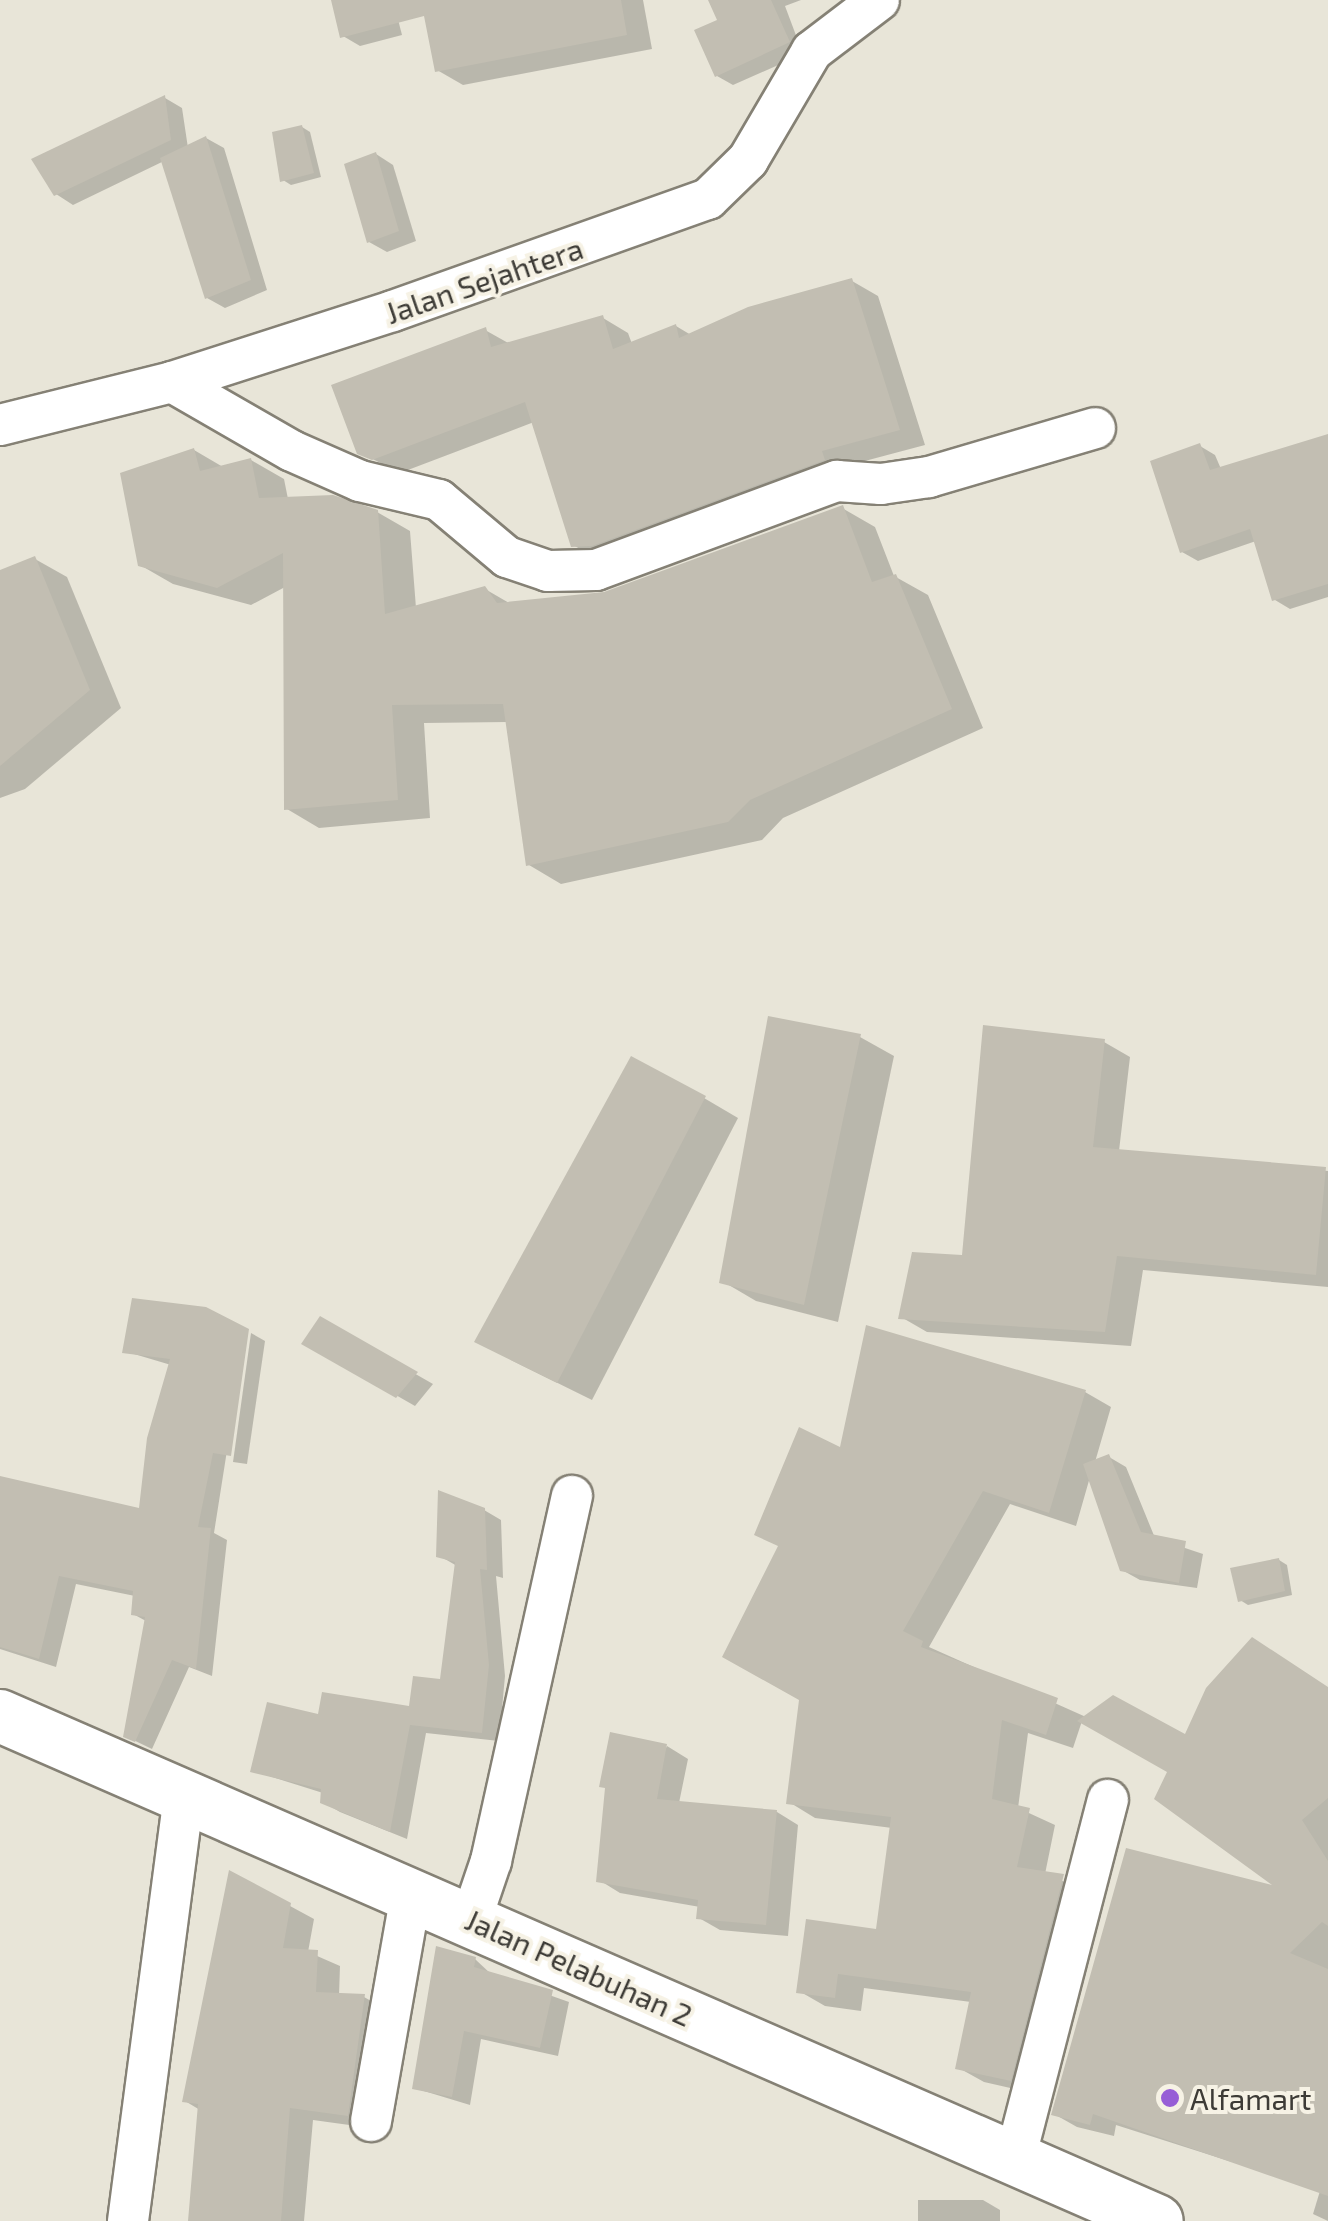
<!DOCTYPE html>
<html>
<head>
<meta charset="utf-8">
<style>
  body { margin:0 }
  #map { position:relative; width:1328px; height:2221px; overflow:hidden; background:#e8e5d8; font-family:"Exo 2",sans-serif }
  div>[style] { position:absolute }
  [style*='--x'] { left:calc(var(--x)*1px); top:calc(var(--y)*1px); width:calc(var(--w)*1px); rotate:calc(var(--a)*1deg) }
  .shadow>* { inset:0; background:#0003 }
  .building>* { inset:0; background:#c2beb2 }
  .roads { filter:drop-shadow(2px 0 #858175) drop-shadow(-2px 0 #858175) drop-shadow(0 2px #858175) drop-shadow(0 -2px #858175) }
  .minor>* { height:40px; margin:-20px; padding:0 20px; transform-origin:20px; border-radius:20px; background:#fff }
  .major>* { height:52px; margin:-26px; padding:0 26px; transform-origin:26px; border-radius:26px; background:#fff }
  .dots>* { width:28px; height:28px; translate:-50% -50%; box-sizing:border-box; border:5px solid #f6f2e5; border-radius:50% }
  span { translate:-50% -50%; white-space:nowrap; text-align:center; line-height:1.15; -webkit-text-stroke:8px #f6f2e5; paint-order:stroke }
  .street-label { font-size:30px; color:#3d3b36 }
  .poi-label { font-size:30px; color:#3d3b36 }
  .left { translate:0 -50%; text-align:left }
</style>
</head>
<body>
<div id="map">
  <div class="shadow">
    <i style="clip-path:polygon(333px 0,393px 0,402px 35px,360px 46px,343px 36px)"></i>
    <i style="clip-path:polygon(467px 0,643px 0,652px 49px,463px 85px,437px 70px)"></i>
    <i style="clip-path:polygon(711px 0,801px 0,785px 6px,803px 54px,733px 85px,717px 76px,721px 21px)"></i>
    <i style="clip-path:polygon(165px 98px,182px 108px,188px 148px,206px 138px,224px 148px,267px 290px,225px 308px,207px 298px,164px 161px,73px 205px,56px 194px)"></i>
    <i style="clip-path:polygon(302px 127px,310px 132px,321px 177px,291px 185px,283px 180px)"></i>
    <i style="clip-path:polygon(376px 154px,393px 165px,416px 241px,387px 252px,369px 242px)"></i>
    <i style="clip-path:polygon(852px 281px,878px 296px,925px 445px,846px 466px,599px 560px,573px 545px,534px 422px,400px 473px,359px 452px,485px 330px,510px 344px,603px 318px,628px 333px,632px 344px,676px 326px,691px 335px)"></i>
    <i style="clip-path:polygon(1328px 437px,1328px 597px,1290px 609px,1275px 600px,1256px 541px,1198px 561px,1182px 552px,1200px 446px,1215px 455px,1221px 469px)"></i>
    <i style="clip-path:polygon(194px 450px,223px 467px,251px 460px,284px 479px,288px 499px,377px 512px,410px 531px,416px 608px,485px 589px,511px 604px,604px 595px,842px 508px,875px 527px,894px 576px,928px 595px,983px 728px,783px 818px,762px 840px,561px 884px,529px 865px,508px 722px,424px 723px,430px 818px,319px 828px,287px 809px,285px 587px,251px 605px,173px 584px,140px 565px)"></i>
    <i style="clip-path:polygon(35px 559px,67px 577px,121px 708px,25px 789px,0 798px,0 573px)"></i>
    <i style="clip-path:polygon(860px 1037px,894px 1056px,838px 1322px,756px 1301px,722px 1281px)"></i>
    <i style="clip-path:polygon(1104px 1042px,1130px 1057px,1119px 1151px,1328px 1171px,1328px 1287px,1143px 1270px,1131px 1346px,927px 1332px,901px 1317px,964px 1258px)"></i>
    <i style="clip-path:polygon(704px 1098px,738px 1118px,592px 1400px,511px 1360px)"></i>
    <i style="clip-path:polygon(321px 1320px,433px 1384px,415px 1406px,305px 1343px)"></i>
    <i style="clip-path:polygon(246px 1330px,214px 1533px,227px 1540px,212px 1676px,189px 1667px,152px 1749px,125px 1736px,146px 1621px,133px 1614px,135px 1596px,76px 1584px,56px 1667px,0 1649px,0 1479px,141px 1511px,171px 1365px,124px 1351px)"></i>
    <i style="clip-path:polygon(251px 1333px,265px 1341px,247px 1464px,233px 1462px)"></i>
    <i style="clip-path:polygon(1085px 1392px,1111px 1407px,1095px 1462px,1109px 1457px,1126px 1467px,1155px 1538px,1203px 1554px,1197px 1588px,1140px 1580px,1122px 1570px,1090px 1477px,1076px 1526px,1010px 1504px,929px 1647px,1086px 1717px,1186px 1737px,1328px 1688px,1328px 2125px,1232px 2162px,1116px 2125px,1114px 2136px,1077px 2127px,1054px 2114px,1283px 1890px,1170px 1771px,1082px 1721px,1073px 1748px,1028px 1733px,1018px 1808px,1055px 1825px,1045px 1874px,1090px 1892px,1037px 2094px,984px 2082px,957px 2067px,971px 2002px,864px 1988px,861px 2011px,825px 2006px,799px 1991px,879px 1932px,892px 1828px,815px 1818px,789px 1802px,842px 1451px)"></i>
    <i style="clip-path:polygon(484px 1510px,501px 1520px,503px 1578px,496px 1576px,505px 1676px,499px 1741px,426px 1733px,407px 1839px,340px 1812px,323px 1802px,323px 1793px,253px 1771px,320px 1717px,411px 1709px,442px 1682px,457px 1566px,438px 1555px)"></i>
    <i style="clip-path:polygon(1279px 1560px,1287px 1565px,1292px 1595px,1248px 1605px,1240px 1600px)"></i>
    <i style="clip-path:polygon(667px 1746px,688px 1759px,679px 1803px,777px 1812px,798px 1825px,788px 1936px,720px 1930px,699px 1918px,700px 1907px,620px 1893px,599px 1880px)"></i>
    <i style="clip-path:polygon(290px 1906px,314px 1919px,308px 1952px,340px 1966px,339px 1996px,364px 1997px,387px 2010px,371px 2128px,313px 2120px,304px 2221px,191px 2221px,200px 2110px,185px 2101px)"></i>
    <i style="clip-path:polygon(475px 1959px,492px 1975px,569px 2002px,558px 2056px,481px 2039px,470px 2105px,414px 2088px)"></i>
    <i style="clip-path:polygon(1326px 2171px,1328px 2171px,1328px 2221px,1313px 2214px)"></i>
    <i style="clip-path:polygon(918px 2200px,983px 2200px,1000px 2210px,1000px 2221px,918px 2221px)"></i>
  </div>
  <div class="building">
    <i style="clip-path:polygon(331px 0,621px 0,627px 35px,435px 72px,424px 16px,340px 38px)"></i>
    <i style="clip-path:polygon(708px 0,771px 0,790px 42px,715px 77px,694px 30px,717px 20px)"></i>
    <i style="clip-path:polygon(165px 95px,171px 140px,54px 196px,31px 159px)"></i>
    <i style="clip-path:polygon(302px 125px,314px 173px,280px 182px,272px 132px)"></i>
    <i style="clip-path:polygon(206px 136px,251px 280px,205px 299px,160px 158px)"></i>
    <i style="clip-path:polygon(376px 152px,399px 231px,367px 243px,344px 164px)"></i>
    <i style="clip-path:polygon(852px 278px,900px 430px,822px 451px,825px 460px,592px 546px,571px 547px,525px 402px,372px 460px,357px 454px,331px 385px,486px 327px,491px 347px,603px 315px,613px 349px,676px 324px,679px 338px,748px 307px)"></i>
    <i style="clip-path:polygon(1328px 434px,1328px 584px,1272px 601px,1250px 529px,1180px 553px,1150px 461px,1200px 443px,1210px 470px)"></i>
    <i style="clip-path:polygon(194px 448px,200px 471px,251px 458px,259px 498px,333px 495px,378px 510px,385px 614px,485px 586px,497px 603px,604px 592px,843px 505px,872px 582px,896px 574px,952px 709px,750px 800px,728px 822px,526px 866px,503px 704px,392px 705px,398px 800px,284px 810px,283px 553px,217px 588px,138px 566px,120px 473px)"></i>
    <i style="clip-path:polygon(35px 556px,90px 690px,0 766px,0 570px)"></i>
    <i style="clip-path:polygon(768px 1016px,861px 1034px,804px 1305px,719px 1283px)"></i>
    <i style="clip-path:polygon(983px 1025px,1105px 1039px,1093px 1147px,1326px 1167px,1316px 1275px,1117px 1256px,1105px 1332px,898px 1319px,912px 1252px,962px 1255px)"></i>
    <i style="clip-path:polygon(631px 1056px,706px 1096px,557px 1383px,474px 1342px)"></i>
    <i style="clip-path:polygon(132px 1298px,206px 1307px,249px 1329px,231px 1456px,213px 1453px,198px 1527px,211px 1528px,196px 1669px,172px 1660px,135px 1742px,123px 1737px,145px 1617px,131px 1615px,133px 1591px,59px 1576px,39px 1659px,0 1647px,0 1476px,139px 1508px,147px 1438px,170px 1359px,122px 1353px)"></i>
    <i style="clip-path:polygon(320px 1316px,418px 1372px,396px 1398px,301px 1344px)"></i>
    <i style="clip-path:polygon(866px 1325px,1086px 1390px,1049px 1513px,983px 1491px,903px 1631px,923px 1641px,921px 1647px,1058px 1698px,1046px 1735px,1002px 1720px,992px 1799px,1030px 1808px,1017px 1867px,1064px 1874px,1011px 2081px,955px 2069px,971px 1992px,838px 1974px,835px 1998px,796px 1993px,806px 1919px,876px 1929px,891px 1817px,786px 1804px,799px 1700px,722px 1657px,778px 1546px,754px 1535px,799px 1427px,840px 1447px)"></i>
    <i style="clip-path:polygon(1109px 1454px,1141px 1532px,1186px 1541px,1179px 1583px,1120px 1571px,1083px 1464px)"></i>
    <i style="clip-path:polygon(438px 1490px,485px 1508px,487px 1570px,480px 1569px,489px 1665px,482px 1733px,410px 1725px,390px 1832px,320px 1803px,321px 1789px,250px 1772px,267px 1702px,318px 1714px,322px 1692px,409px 1706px,413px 1676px,440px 1679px,455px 1562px,436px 1557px)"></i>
    <i style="clip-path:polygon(1279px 1558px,1285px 1591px,1238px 1602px,1230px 1568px)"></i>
    <i style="clip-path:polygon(1252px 1637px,1328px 1687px,1328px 1798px,1302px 1820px,1328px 1861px,1328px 1926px,1322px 1922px,1290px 1953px,1328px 1969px,1328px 2196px,1093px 2114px,1090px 2125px,1051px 2115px,1126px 1848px,1272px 1885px,1154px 1799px,1167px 1772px,1077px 1721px,1113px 1695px,1185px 1734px,1206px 1688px)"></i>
    <i style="clip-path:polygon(610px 1732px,667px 1744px,657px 1799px,777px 1810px,766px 1925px,696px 1919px,698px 1900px,596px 1882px,605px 1788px,599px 1787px)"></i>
    <i style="clip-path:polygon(229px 1870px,291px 1903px,283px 1948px,318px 1950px,316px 1992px,365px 1994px,348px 2116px,290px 2108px,281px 2221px,188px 2221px,198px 2104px,182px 2102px)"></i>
    <i style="clip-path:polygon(436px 1946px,476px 1957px,474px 1967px,553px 1990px,540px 2048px,464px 2031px,452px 2097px,412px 2089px)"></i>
  </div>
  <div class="roads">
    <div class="minor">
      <i style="--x:172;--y:382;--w:138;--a:29.9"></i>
      <i style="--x:292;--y:451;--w:74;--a:23.8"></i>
      <i style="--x:360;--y:481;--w:81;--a:13.5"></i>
      <i style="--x:439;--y:500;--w:89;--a:40"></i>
      <i style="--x:507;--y:557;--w:43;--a:18.9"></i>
      <i style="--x:548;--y:571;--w:48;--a:-1.2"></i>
      <i style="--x:596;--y:570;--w:257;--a:-20.3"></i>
      <i style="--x:837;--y:481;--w:44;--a:3.9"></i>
      <i style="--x:881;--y:484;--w:49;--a:-8.3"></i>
      <i style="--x:929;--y:477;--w:173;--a:-16.4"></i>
      <i style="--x:0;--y:425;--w:177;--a:-14"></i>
      <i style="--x:172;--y:382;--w:232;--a:-17.8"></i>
      <i style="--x:393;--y:311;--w:334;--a:-19.6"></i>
      <i style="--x:708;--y:199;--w:56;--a:-44.3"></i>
      <i style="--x:748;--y:160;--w:126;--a:-59.6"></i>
      <i style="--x:812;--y:51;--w:84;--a:-37.3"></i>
      <i style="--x:471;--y:1920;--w:62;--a:-71.3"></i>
      <i style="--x:491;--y:1861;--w:374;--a:-77.5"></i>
      <i style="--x:371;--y:2121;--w:230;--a:-80"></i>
      <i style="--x:1015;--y:2159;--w:371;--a:-75.5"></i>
      <i style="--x:128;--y:2221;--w:429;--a:-82.5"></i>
    </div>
    <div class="major">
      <i style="--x:0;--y:1716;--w:1262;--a:23.58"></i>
    </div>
  </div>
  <div class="dots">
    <i style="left:1170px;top:2098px;background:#975ed6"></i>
  </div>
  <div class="street-label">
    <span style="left:484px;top:280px;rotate:-19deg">Jalan Sejahtera</span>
    <span style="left:579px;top:1967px;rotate:24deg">Jalan Pelabuhan 2</span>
  </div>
  <div class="poi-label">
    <span class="left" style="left:1190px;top:2098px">Alfamart</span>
  </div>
</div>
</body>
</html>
